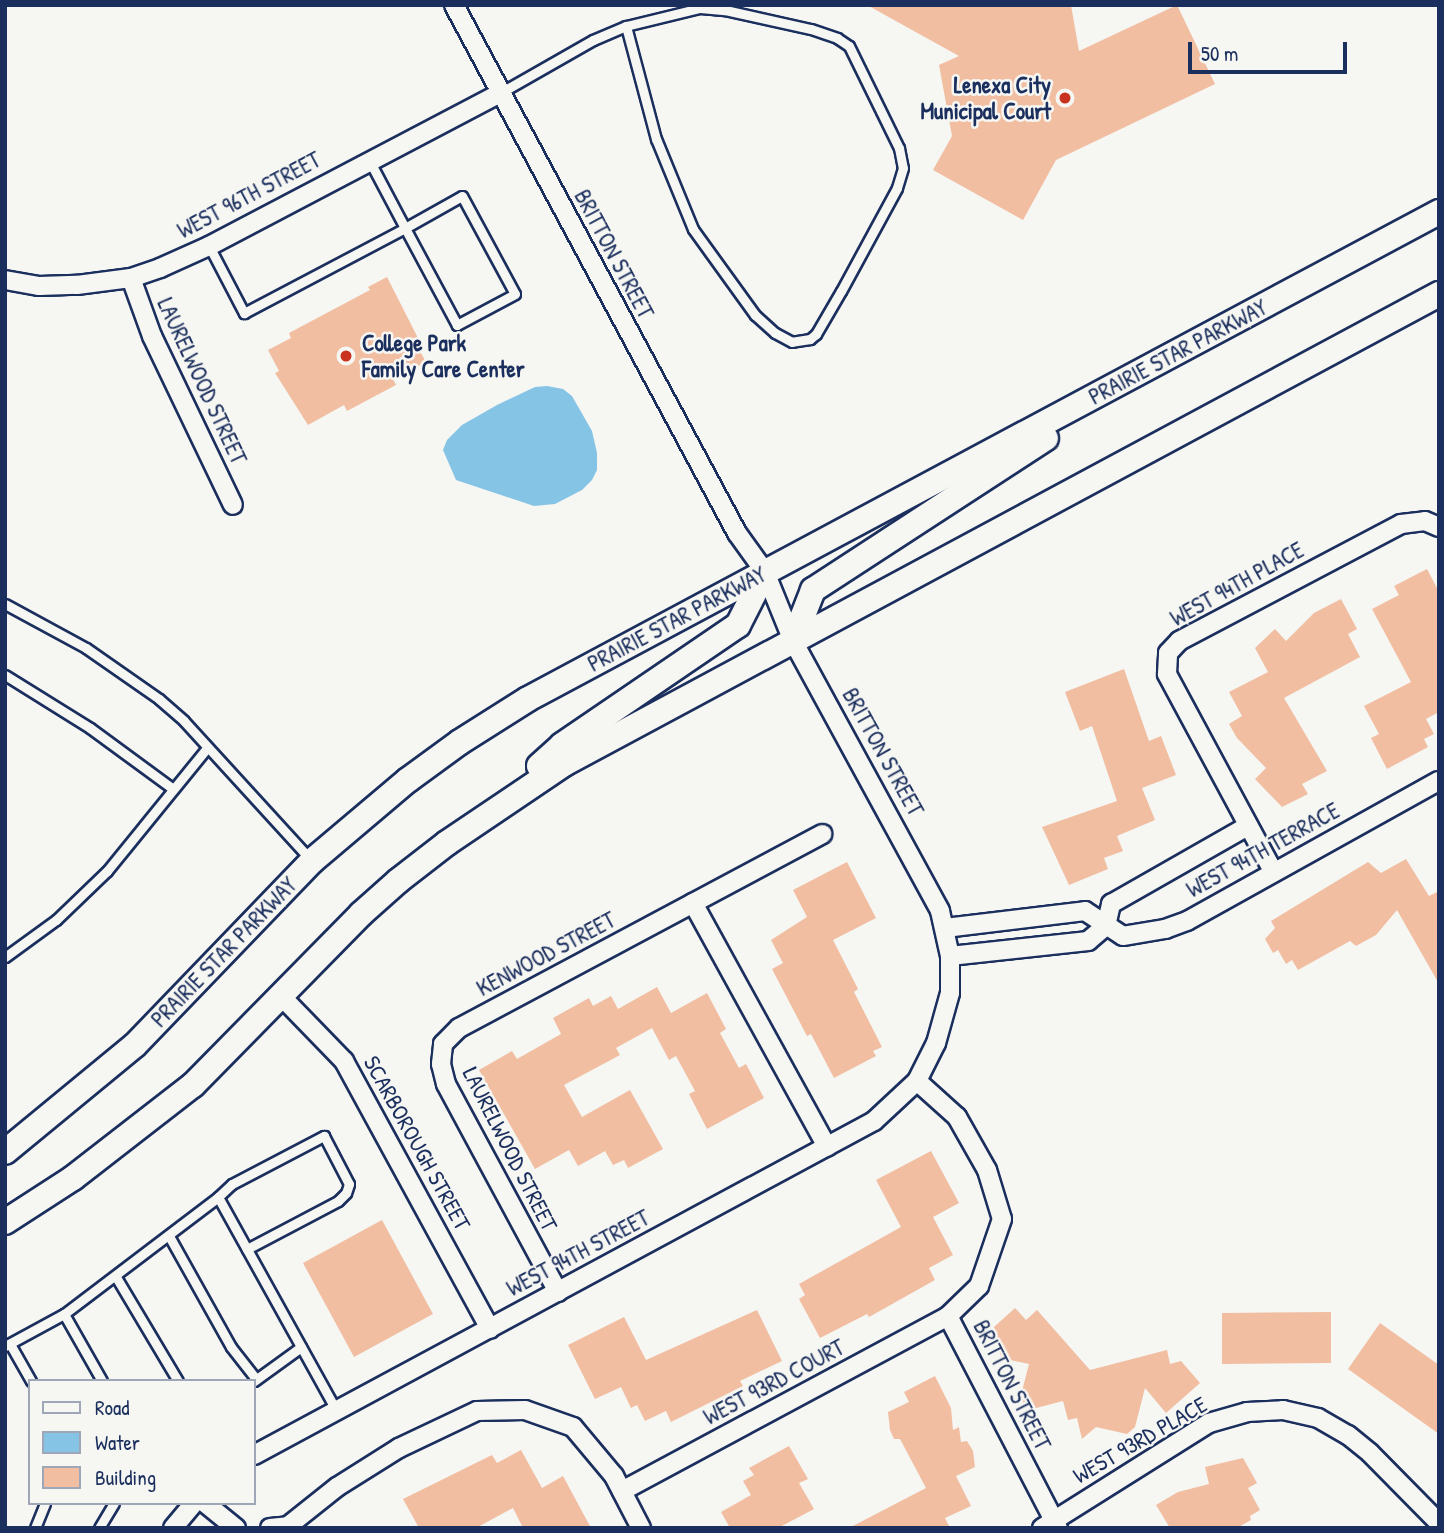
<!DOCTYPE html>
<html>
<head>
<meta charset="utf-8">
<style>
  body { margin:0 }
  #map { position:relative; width:1444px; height:1533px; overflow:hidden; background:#f6f6f2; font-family:"Patrick Hand",sans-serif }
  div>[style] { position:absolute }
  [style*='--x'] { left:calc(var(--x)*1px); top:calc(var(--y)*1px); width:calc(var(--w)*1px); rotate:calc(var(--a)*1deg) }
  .water>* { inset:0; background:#86c4e6 }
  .building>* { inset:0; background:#f1bea2 }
  .roads { filter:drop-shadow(2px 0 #1b2f5e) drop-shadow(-2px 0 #1b2f5e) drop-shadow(0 2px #1b2f5e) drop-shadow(0 -2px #1b2f5e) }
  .lane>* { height:9px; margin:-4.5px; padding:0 4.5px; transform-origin:4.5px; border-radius:4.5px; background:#f6f6f2 }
  .street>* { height:18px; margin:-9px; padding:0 9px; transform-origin:9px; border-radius:9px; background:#f6f6f2 }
  .secondary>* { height:24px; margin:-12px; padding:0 12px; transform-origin:12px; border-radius:12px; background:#f6f6f2 }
  .dots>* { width:19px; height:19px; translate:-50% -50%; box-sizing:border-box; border:4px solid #f6f6f2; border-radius:50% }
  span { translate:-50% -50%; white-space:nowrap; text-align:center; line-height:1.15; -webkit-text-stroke:5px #f6f6f2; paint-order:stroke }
  .poi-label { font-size:23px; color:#1b2f5e; font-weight:700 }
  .right { translate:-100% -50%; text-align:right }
  .left { translate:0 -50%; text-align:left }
  .street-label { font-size:23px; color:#1b2f5e }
  .frame { position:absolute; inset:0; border:7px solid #1b2f5e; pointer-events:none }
  .legend { position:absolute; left:28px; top:1379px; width:228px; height:126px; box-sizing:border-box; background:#f6f6f2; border:2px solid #9ea6b7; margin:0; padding:9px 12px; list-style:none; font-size:21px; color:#1b2f5e }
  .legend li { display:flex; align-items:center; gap:14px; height:35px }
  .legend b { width:35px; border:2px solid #9ea6b7 }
  .scale { position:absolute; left:1188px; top:42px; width:159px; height:32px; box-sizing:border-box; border:4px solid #1b2f5e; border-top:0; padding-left:9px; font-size:21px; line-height:24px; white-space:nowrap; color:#1b2f5e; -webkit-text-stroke:5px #f6f6f2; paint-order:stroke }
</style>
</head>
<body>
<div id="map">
  <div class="water">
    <i style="clip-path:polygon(547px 386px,563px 389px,572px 396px,592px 431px,597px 453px,597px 470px,592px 480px,582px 490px,555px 504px,534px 506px,456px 480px,443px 450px,447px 440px,462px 425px,497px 405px,535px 387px)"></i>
  </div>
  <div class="building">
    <i style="clip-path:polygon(867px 5px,1071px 5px,1079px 51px,1177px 5px,1215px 84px,1056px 160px,1023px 220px,933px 170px,952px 136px,939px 65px,959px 56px)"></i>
    <i style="clip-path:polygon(387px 277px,420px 342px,416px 344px,426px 362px,393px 379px,396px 385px,347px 411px,344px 405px,308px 425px,275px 373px,279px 371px,268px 350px,291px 338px,289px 333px,370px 290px,368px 287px)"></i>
    <i style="clip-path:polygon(1427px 569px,1439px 592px,1439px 712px,1426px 719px,1434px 734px,1424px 739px,1428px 747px,1387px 769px,1371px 738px,1379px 734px,1364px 706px,1411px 682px,1372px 609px,1399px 595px,1394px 586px)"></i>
    <i style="clip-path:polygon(1341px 599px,1357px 629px,1348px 634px,1360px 657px,1284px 698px,1327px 771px,1302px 784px,1308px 794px,1282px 807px,1255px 779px,1266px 768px,1237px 738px,1229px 724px,1242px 716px,1229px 692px,1268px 672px,1255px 648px,1275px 629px,1286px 641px,1314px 613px)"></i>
    <i style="clip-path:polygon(1124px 669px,1149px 741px,1161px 736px,1176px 775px,1142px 788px,1155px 820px,1117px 836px,1123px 851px,1104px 858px,1108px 869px,1069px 885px,1042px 827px,1117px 801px,1092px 726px,1080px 731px,1065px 692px)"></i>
    <i style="clip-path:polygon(1406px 859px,1429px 896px,1439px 891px,1439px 984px,1397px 910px,1376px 935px,1356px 946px,1350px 941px,1298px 970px,1292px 960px,1286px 964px,1278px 950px,1273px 953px,1265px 939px,1275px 928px,1271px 921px,1368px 862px,1381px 873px)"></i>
    <i style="clip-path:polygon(847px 862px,876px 918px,833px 940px,858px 989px,854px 992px,882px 1047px,873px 1051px,876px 1056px,834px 1078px,811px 1034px,807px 1036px,772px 969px,783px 963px,771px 940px,807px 917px,793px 890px)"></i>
    <i style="clip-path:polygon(657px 987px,671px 1013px,707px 993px,726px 1029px,720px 1033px,739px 1068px,746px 1064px,764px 1098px,707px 1129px,689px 1094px,695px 1091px,676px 1056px,669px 1060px,652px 1028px,616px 1048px,620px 1055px,564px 1085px,582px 1117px,630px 1090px,663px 1149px,628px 1168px,624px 1160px,613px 1165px,605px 1151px,578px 1166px,569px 1150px,535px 1169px,479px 1070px,512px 1051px,517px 1059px,561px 1034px,553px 1018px,589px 998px,593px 1006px,611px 996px,618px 1009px)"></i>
    <i style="clip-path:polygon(931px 1151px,959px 1203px,933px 1217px,953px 1255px,929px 1268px,935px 1280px,869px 1317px,867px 1314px,820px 1338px,799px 1299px,805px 1295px,799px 1284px,901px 1227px,876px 1180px)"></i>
    <i style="clip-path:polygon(382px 1220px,433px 1314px,354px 1357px,303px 1263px)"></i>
    <i style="clip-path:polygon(1015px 1308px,1026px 1320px,1037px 1310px,1090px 1370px,1167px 1350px,1170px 1364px,1181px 1361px,1200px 1383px,1166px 1413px,1145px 1388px,1135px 1427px,1127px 1434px,1096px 1427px,1082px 1439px,1077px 1418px,1068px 1420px,1063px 1401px,1036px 1408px,1031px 1403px,1024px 1405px,1021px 1395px,1029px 1364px,1001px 1358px,994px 1327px)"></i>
    <i style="clip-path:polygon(757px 1310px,782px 1361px,740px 1381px,743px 1386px,671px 1422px,666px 1411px,645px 1421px,637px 1405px,631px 1408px,621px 1387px,595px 1399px,568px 1345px,624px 1317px,646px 1360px)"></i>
    <i style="clip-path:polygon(1331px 1312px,1331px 1363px,1222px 1364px,1222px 1313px)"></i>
    <i style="clip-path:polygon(1380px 1323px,1439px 1365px,1439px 1434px,1348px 1369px)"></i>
    <i style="clip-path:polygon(935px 1376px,951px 1408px,953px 1430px,959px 1427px,961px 1442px,967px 1441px,973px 1451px,975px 1467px,956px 1476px,971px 1506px,945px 1518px,950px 1528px,849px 1528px,926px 1488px,900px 1439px,894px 1439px,890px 1430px,888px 1412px,909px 1402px,904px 1392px)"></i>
    <i style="clip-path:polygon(789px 1446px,808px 1479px,799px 1483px,814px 1509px,778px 1528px,730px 1528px,721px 1512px,751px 1495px,743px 1481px,754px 1475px,749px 1468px)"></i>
    <i style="clip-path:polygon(521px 1450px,542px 1488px,563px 1476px,591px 1528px,523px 1528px,513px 1508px,476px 1528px,419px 1528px,403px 1499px,492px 1455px,497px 1463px)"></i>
    <i style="clip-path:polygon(1243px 1458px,1257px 1483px,1248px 1488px,1260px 1510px,1250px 1516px,1251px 1520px,1237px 1528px,1170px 1528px,1156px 1505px,1178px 1492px,1209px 1484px,1205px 1467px)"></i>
  </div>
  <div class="roads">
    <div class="lane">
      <i style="--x:500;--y:93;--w:107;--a:-29.7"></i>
      <i style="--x:593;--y:40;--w:36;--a:-23"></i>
      <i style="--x:626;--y:26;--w:76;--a:-13.7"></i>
      <i style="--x:700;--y:8;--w:25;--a:5"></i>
      <i style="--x:725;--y:10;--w:88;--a:12.5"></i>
      <i style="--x:811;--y:29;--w:28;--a:19"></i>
      <i style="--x:837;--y:38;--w:14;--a:34"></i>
      <i style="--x:849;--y:46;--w:114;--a:63.9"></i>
      <i style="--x:899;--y:148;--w:20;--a:79"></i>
      <i style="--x:903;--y:168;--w:21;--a:107"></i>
      <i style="--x:897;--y:188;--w:117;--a:118.5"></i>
      <i style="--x:841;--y:291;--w:50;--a:120.2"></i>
      <i style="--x:816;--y:334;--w:8;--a:140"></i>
      <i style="--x:810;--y:339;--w:18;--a:171"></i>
      <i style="--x:792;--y:342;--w:19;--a:-152"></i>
      <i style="--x:775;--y:333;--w:27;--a:-138"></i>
      <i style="--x:755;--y:315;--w:106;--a:-125.8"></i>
      <i style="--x:693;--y:229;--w:97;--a:-112.3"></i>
      <i style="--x:656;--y:139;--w:117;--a:-104.9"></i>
      <i style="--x:209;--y:246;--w:76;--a:62.4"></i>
      <i style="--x:244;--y:313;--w:182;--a:-27.8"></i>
      <i style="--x:405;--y:228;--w:65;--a:-29.3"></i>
      <i style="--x:462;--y:196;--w:111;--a:61.6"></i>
      <i style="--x:515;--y:294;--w:66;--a:151.9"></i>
      <i style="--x:457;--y:325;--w:110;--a:-118.2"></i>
      <i style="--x:405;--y:228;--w:77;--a:-117.9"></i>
      <i style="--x:5;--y:604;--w:92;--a:28.5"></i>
      <i style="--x:86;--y:648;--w:89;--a:34.9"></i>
      <i style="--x:159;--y:699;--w:33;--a:41"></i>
      <i style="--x:184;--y:721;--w:188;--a:47.6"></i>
      <i style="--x:5;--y:675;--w:100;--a:31.9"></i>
      <i style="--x:90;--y:728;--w:103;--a:36.3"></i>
      <i style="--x:5;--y:957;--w:63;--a:-36"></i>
      <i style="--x:56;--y:920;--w:71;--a:-43.9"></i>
      <i style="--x:107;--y:871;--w:159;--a:-50.9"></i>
      <i style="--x:218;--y:1197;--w:19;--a:-43"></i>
      <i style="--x:232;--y:1184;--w:104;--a:-27.6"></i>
      <i style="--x:324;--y:1136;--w:54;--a:62.5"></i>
      <i style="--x:349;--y:1184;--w:9;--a:108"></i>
      <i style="--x:346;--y:1193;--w:11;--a:135"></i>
      <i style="--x:338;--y:1201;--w:103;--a:152.2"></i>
      <i style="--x:169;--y:1236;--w:127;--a:60.8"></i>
      <i style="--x:231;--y:1347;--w:41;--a:52"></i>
      <i style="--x:116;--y:1277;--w:121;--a:59.2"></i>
      <i style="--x:64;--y:1314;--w:193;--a:-37.2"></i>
      <i style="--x:218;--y:1197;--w:244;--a:61"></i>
      <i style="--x:10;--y:1344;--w:43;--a:60.4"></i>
      <i style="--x:5;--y:1346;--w:67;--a:-28.5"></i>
      <i style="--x:64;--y:1314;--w:77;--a:60.4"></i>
      <i style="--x:254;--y:1381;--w:58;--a:-35.9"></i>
      <i style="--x:35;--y:1528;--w:27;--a:-68"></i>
      <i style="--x:99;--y:1528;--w:29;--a:-59"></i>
    </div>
    <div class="street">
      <i style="--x:454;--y:5;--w:599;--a:61.81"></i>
      <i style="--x:737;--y:533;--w:48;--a:54.3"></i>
      <i style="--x:765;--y:572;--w:74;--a:67.9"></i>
      <i style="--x:793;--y:641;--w:307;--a:61.4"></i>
      <i style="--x:940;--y:911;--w:46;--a:77.5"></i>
      <i style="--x:950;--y:956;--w:37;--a:90"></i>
      <i style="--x:950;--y:993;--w:52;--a:105.6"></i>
      <i style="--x:936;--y:1043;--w:42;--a:116.6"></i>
      <i style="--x:917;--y:1081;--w:54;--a:42"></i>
      <i style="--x:957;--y:1117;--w:61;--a:60.5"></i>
      <i style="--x:987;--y:1170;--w:51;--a:73"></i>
      <i style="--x:1002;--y:1219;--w:71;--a:108.9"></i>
      <i style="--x:979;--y:1286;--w:43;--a:135.9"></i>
      <i style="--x:948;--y:1316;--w:239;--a:62.6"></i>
      <i style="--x:131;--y:278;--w:62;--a:70.1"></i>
      <i style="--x:152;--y:336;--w:187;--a:64.4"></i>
      <i style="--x:5;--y:280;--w:35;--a:10"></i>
      <i style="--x:39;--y:286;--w:38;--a:-2"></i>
      <i style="--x:77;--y:285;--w:54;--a:-7.4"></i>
      <i style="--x:131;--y:278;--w:31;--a:-19"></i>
      <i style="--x:160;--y:268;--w:54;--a:-24.2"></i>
      <i style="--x:209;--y:246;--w:329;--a:-27.7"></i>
      <i style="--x:1273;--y:871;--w:224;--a:-118.3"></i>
      <i style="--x:1167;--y:674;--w:21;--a:-87"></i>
      <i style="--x:1168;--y:653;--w:16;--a:-47"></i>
      <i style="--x:1179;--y:641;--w:251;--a:-27.8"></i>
      <i style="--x:1401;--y:524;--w:24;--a:-7"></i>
      <i style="--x:1425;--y:521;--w:15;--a:23"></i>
      <i style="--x:693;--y:903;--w:278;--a:61.2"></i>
      <i style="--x:945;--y:928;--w:141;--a:-6.9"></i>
      <i style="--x:1085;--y:911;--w:45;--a:33.3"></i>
      <i style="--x:1123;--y:936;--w:43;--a:-9.5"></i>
      <i style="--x:1165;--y:929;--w:23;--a:-20"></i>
      <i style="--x:1187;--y:921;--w:288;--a:-29.1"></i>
      <i style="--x:950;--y:956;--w:139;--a:-6.2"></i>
      <i style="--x:1088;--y:941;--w:23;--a:-40"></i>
      <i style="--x:1106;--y:926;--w:23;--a:-77"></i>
      <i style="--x:1111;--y:904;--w:158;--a:-29.7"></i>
      <i style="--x:281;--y:996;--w:91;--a:45.9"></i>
      <i style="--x:344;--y:1061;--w:305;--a:61.4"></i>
      <i style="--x:558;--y:1292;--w:236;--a:-118.3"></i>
      <i style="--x:446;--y:1084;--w:21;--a:-104"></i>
      <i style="--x:441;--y:1064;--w:20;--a:-84"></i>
      <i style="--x:443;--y:1044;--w:23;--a:-45"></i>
      <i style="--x:459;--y:1028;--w:412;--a:-28.1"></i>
      <i style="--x:254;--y:1455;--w:704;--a:-28.31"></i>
      <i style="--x:874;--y:1121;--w:59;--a:-42.9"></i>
      <i style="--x:622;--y:1491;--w:370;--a:-28.2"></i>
      <i style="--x:205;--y:1503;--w:40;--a:39"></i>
      <i style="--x:173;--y:1528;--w:33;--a:-50"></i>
      <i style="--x:270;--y:1528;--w:18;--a:-6"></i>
      <i style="--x:288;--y:1526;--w:63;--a:-38.5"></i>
      <i style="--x:337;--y:1487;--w:73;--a:-32.2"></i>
      <i style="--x:399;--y:1448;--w:86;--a:-25.4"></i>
      <i style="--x:477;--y:1411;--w:48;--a:-1.2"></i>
      <i style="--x:525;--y:1410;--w:51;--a:19.5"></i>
      <i style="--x:573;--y:1427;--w:64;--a:50.1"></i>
      <i style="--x:614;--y:1476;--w:59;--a:62.6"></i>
      <i style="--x:1042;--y:1528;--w:197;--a:-32.2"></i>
      <i style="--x:1209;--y:1423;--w:40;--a:-16"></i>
      <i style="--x:1247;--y:1412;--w:36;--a:-3"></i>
      <i style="--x:1283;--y:1410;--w:36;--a:13"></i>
      <i style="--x:1318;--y:1418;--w:34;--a:30"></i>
      <i style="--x:1348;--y:1435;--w:28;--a:39"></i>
      <i style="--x:1370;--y:1453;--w:98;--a:45.4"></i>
    </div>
    <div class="secondary">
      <i style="--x:793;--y:641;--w:55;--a:-68.6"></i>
      <i style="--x:813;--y:590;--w:278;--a:-33.1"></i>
      <i style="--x:539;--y:766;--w:31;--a:-42"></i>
      <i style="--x:562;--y:745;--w:213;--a:-34.3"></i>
      <i style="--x:738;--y:625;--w:59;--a:-63"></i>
      <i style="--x:5;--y:1152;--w:168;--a:-39.5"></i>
      <i style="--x:135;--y:1045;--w:255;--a:-46.1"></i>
      <i style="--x:312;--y:861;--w:126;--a:-40.2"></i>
      <i style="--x:408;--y:780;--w:64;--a:-36.2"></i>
      <i style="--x:460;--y:742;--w:80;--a:-32.3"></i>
      <i style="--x:528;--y:699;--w:1033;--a:-28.13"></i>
      <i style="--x:5;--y:1222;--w:81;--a:-32.9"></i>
      <i style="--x:73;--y:1178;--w:152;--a:-37.8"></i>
      <i style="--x:193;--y:1085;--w:240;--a:-45.5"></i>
      <i style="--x:361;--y:914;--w:50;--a:-41.7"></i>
      <i style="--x:398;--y:881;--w:62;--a:-37.8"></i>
      <i style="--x:447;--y:843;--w:141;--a:-34"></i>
      <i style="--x:564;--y:764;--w:993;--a:-28.24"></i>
    </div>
  </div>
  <div class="dots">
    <i style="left:1065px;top:98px;background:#c8321e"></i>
    <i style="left:346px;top:356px;background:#c8321e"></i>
  </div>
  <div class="poi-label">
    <span class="right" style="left:1051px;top:98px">Lenexa City<br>Municipal Court</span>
    <span class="left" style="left:362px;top:356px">College Park<br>Family Care Center</span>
  </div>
  <div class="street-label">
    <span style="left:249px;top:195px;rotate:-28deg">WEST 96TH STREET</span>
    <span style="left:614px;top:254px;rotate:62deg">BRITTON STREET</span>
    <span style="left:1178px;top:352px;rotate:-28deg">PRAIRIE STAR PARKWAY</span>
    <span style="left:202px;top:381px;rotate:65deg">LAURELWOOD STREET</span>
    <span style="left:1237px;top:584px;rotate:-29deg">WEST 94TH PLACE</span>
    <span style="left:677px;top:619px;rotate:-28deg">PRAIRIE STAR PARKWAY</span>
    <span style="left:883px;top:752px;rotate:61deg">BRITTON STREET</span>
    <span style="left:1263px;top:850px;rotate:-29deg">WEST 94TH TERRACE</span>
    <span style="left:224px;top:952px;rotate:-46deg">PRAIRIE STAR PARKWAY</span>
    <span style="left:546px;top:954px;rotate:-28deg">KENWOOD STREET</span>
    <span style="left:417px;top:1143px;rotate:61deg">SCARBOROUGH STREET</span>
    <span style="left:510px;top:1149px;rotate:63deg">LAURELWOOD STREET</span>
    <span style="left:578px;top:1253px;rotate:-28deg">WEST 94TH STREET</span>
    <span style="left:774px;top:1382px;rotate:-28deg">WEST 93RD COURT</span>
    <span style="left:1012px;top:1385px;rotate:63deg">BRITTON STREET</span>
    <span style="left:1140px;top:1440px;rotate:-30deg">WEST 93RD PLACE</span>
  </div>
  <div class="frame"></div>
  <ul class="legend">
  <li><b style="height:9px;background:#f6f6f2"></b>Road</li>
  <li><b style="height:19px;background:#86c4e6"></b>Water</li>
  <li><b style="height:19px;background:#f1bea2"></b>Building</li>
  </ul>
  <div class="scale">50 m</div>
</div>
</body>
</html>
